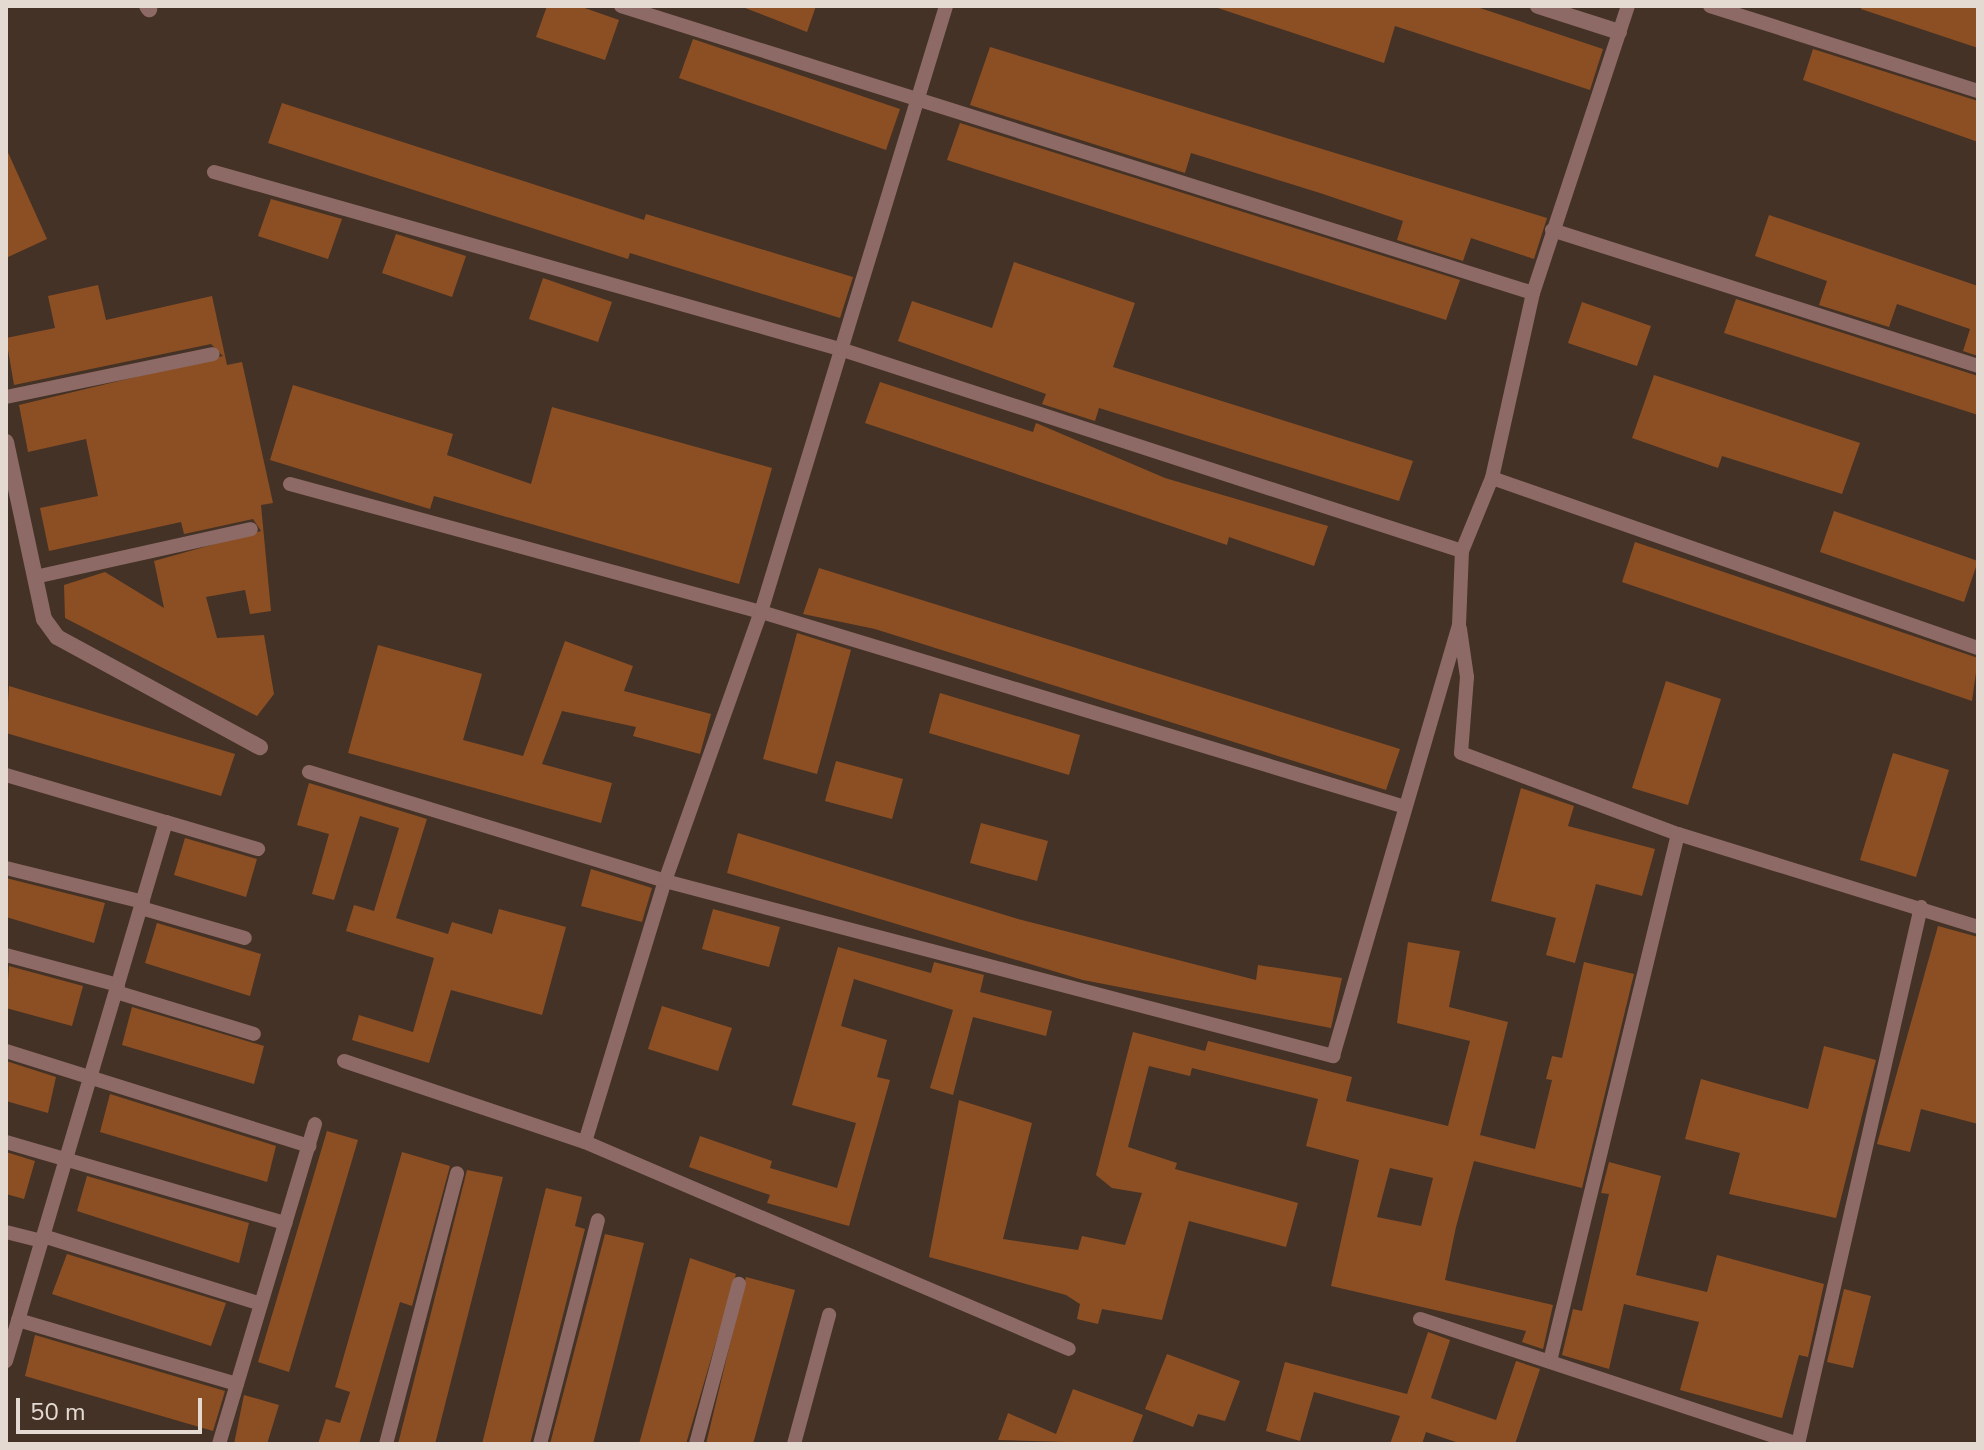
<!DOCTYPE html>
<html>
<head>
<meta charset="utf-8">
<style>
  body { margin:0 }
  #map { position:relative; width:1984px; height:1450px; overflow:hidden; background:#443226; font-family:"Nunito Sans",sans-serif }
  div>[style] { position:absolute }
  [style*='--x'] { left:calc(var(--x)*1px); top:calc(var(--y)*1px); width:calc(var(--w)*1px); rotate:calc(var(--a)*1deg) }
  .building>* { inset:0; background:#8c4f23 }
  .service>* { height:14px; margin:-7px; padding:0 7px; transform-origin:7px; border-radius:7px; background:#8d6a65 }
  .minor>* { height:16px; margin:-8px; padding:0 8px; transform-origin:8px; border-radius:8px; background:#8d6a65 }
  span { translate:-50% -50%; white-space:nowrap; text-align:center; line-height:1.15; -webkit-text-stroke:7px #443226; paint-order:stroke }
  .frame { position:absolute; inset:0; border:8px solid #e5dad2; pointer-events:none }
  .scale { position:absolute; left:16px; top:1398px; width:186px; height:36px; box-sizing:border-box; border:4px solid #e5dad2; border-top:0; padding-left:10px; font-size:24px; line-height:28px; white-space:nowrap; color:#e5dad2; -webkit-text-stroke:6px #443226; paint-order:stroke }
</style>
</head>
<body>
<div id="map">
  <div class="building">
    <i style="clip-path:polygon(547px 6px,579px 6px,619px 20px,605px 60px,536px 37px)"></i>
    <i style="clip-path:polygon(740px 6px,816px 6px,807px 32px)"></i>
    <i style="clip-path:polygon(1212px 6px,1474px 6px,1603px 49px,1590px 90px,1395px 26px,1384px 63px)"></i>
    <i style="clip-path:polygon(1862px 6px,1978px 6px,1978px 48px,1861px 9px)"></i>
    <i style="clip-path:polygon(693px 39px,900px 109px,886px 150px,679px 78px)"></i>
    <i style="clip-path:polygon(990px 47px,1547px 218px,1534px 259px,1471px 238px,1463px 261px,1397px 240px,1403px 221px,1320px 193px,1191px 153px,1185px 173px,970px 105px)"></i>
    <i style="clip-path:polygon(1813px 49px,1978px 101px,1978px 142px,1803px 80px)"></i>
    <i style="clip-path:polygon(282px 103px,644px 220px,646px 214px,853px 277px,840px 318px,630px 253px,628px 259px,268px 143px)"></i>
    <i style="clip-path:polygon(960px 123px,1460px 280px,1446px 320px,947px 160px)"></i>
    <i style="clip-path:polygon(6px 148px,47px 239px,6px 258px)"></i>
    <i style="clip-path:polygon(271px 199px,342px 219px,328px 259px,258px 236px)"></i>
    <i style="clip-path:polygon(1769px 215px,1978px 286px,1978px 356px,1963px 351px,1970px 329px,1897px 304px,1889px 327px,1819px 305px,1827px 281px,1755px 256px)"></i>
    <i style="clip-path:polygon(396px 234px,466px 256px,452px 297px,382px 273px)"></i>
    <i style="clip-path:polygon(1014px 262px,1135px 303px,1113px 367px,1413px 461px,1399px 501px,1099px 408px,1095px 421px,1042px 404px,1046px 394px,898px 341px,912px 301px,992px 328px)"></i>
    <i style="clip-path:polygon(543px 278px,612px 302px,598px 342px,529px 319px)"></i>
    <i style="clip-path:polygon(98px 285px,106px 320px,212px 296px,227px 365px,242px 362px,273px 503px,261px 505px,271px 611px,250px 614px,245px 590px,206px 597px,217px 638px,264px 635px,274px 694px,257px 716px,65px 618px,64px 585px,105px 572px,164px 608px,154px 561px,261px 531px,253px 519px,184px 534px,181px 522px,49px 551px,40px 508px,98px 496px,86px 439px,28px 452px,19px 405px,223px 356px,211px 344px,14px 385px,6px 338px,55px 328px,48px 296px)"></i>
    <i style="clip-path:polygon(1736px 299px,1978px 376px,1978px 415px,1724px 333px)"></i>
    <i style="clip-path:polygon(1582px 302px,1651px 326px,1637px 366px,1568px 343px)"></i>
    <i style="clip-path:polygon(1654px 375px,1860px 443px,1842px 494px,1722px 456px,1718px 468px,1632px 438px)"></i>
    <i style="clip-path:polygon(880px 382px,1033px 432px,1036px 423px,1165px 478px,1328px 526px,1314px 566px,1229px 537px,1227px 545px,865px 423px)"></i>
    <i style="clip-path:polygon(293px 385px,453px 434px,447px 455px,531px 484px,552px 407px,772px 468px,739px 584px,434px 496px,430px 509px,270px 460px)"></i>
    <i style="clip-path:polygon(1834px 511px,1978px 561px,1964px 602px,1820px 552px)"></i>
    <i style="clip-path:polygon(1635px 542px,1978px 658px,1972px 701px,1622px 582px)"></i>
    <i style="clip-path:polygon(819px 568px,1400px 749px,1386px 790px,875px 629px,803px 614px)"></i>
    <i style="clip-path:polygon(797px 633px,851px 650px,817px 774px,763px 759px)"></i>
    <i style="clip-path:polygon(565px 641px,633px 666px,624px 691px,711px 714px,700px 754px,633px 736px,636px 727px,562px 711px,542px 764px,612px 783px,601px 823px,348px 753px,378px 645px,482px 674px,463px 740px,523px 756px)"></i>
    <i style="clip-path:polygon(1666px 681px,1721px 699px,1688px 805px,1632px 788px)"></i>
    <i style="clip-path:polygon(9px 686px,235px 754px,221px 796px,6px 733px)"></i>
    <i style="clip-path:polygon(940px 693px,1080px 735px,1069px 775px,929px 733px)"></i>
    <i style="clip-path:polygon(1893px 753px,1949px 770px,1916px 877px,1860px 860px)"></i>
    <i style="clip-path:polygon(836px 761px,903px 779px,892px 819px,825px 801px)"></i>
    <i style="clip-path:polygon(309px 783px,427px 819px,396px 918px,448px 934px,452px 922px,492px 934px,499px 909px,566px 927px,542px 1015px,451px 990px,429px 1063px,352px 1040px,359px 1015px,413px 1032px,434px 958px,346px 931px,354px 905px,374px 911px,399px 828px,360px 816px,334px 900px,312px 894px,329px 834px,297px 825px)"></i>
    <i style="clip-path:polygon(1521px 788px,1574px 806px,1568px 826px,1655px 849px,1642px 896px,1596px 884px,1575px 963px,1546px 955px,1556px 918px,1491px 901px)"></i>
    <i style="clip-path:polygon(981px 823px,1048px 841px,1037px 881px,970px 863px)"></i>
    <i style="clip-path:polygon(738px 833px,1018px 919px,1256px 980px,1258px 965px,1342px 978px,1331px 1028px,1083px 980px,727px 873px)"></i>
    <i style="clip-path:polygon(185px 838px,257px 859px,246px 897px,174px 875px)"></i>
    <i style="clip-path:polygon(591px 869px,652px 888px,642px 922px,581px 906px)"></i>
    <i style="clip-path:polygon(6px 878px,105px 903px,94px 943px,6px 917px)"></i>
    <i style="clip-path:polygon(713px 909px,780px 927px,769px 967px,702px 949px)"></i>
    <i style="clip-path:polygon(157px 923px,261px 954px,250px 996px,145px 963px)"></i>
    <i style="clip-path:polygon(1938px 926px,1978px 937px,1978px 1124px,1921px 1109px,1910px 1152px,1877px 1144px)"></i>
    <i style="clip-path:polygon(evenodd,1408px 942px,1460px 951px,1449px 1007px,1508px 1022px,1480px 1135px,1535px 1149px,1552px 1080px,1546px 1079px,1552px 1056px,1562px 1058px,1584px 962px,1634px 974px,1582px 1188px,1474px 1161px,1456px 1227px,1445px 1280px,1553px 1305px,1543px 1349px,1522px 1342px,1526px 1331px,1331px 1286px,1359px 1160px,1306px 1146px,1318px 1099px,1192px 1068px,1190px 1076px,1149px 1066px,1128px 1147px,1177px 1163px,1175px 1169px,1298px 1203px,1286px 1247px,1189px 1221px,1162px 1320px,1102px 1309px,1098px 1324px,1077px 1319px,1080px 1304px,1066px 1295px,929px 1257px,959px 1100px,1032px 1123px,1003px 1239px,1078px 1250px,1082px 1236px,1125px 1245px,1142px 1193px,1112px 1188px,1096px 1175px,1133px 1032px,1205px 1051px,1208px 1041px,1352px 1077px,1346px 1101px,1448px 1126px,1470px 1041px,1397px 1023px,1408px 942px,1390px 1168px,1433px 1178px,1421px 1226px,1377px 1217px,1390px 1168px)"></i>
    <i style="clip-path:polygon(838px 947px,931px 973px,934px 962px,984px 975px,980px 992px,1052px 1011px,1046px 1036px,973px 1017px,953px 1095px,930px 1088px,953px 1010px,854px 979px,841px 1026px,887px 1040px,877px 1077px,890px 1080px,849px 1226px,767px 1203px,770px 1195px,689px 1167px,700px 1136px,772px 1161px,770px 1168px,837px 1188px,856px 1123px,792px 1105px)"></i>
    <i style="clip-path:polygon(9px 966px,83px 986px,72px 1026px,6px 1008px)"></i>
    <i style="clip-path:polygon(662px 1006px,732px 1028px,718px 1071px,648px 1049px)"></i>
    <i style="clip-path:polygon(132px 1007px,264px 1046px,254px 1084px,122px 1045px)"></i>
    <i style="clip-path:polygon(1824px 1046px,1876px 1060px,1836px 1218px,1729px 1194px,1740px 1153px,1685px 1139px,1701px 1079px,1808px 1109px)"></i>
    <i style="clip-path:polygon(6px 1061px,56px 1077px,48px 1113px,6px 1101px)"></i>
    <i style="clip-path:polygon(110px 1094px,276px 1146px,267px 1182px,100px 1132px)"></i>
    <i style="clip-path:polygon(327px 1131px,358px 1140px,289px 1372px,258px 1362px)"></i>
    <i style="clip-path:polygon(6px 1152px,35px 1161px,24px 1199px,6px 1194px)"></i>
    <i style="clip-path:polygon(402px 1152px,450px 1166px,412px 1306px,400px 1302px,359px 1444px,318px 1444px,326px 1419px,340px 1423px,350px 1392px,335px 1387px)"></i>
    <i style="clip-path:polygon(1609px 1162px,1661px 1176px,1636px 1275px,1707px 1292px,1717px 1255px,1824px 1284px,1808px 1357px,1799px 1355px,1782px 1418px,1680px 1390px,1699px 1322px,1624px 1304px,1609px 1369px,1562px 1355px,1573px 1309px,1582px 1311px,1609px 1194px,1601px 1193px)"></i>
    <i style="clip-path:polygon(467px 1170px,503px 1177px,435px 1444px,398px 1444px)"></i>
    <i style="clip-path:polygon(87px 1176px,249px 1223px,239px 1263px,77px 1211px)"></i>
    <i style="clip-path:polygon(546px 1188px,582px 1197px,575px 1226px,585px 1229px,530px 1444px,482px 1444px)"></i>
    <i style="clip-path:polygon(605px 1234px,644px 1243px,593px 1444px,550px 1444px)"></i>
    <i style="clip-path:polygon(67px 1254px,226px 1303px,211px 1346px,52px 1294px)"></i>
    <i style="clip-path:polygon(690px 1258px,736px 1274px,686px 1444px,639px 1444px)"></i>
    <i style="clip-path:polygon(746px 1277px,795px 1290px,753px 1444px,706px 1444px)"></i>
    <i style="clip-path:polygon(1844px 1289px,1871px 1296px,1853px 1368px,1827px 1362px)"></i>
    <i style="clip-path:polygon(1428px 1332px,1450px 1340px,1431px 1398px,1496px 1420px,1516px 1361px,1540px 1369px,1515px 1444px,1462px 1444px,1426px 1432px,1422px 1444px,1390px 1444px,1400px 1416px,1314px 1392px,1300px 1441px,1266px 1431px,1285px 1362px,1407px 1394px)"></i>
    <i style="clip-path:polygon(35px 1335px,225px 1391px,213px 1431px,25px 1376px)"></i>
    <i style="clip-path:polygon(1167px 1354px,1240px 1381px,1225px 1421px,1198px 1414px,1193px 1427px,1145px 1409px)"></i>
    <i style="clip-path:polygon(1073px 1389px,1143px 1415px,1132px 1444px,998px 1440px,1008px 1413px,1056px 1434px)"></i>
    <i style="clip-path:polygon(244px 1395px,279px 1405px,267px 1444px,234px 1444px)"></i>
  </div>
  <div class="service">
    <i style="--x:621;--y:6;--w:956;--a:17.47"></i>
    <i style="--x:1710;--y:6;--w:281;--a:17.6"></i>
    <i style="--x:214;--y:172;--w:651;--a:15.79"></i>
    <i style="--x:840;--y:349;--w:654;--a:17.99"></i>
    <i style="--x:1552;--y:230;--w:447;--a:17.7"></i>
    <i style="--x:6;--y:397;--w:211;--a:-11.7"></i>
    <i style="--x:1492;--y:478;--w:515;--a:19.28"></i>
    <i style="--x:290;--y:484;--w:488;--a:15.2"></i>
    <i style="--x:761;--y:612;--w:670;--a:16.84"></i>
    <i style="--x:35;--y:577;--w:221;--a:-12.5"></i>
    <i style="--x:1460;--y:629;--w:49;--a:81.7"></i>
    <i style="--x:1467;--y:677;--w:76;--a:94.5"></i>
    <i style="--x:1461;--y:753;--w:232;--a:20.5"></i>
    <i style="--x:1678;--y:834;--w:314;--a:17.2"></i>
    <i style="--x:309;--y:772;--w:372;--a:17"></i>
    <i style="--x:665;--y:881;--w:691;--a:14.68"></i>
    <i style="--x:1333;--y:1056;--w:449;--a:-73.7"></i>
    <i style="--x:1459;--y:625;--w:74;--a:-87.7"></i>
    <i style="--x:1462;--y:551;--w:79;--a:-67.7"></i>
    <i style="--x:1492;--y:478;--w:189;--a:-77.5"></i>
    <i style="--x:1533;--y:293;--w:302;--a:-71.7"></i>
    <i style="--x:6;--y:775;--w:167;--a:16.4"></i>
    <i style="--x:6;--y:868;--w:141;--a:13.9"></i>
    <i style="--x:141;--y:908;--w:108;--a:16.1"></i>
    <i style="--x:6;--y:955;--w:116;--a:15"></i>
    <i style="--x:116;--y:992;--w:144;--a:16.9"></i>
    <i style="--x:6;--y:1051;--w:318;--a:17.4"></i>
    <i style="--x:344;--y:1061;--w:254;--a:18.6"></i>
    <i style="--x:585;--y:1142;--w:526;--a:23.16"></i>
    <i style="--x:6;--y:1142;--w:291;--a:16.2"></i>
    <i style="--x:585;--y:1142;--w:273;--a:-73"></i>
    <i style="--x:665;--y:881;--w:286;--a:-70.4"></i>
    <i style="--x:761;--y:612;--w:634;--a:-73.02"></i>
    <i style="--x:6;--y:1232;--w:37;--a:14"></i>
    <i style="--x:43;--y:1236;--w:228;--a:17.3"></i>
    <i style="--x:1420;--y:1319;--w:398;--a:18.3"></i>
    <i style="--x:18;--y:1320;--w:228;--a:16.3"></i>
    <i style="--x:1551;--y:1357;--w:538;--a:-76.35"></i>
    <i style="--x:6;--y:1361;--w:562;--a:-73.47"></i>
    <i style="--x:166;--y:822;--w:96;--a:16.4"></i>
    <i style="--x:219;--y:1444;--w:334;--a:-73.3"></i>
    <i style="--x:386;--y:1444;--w:280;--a:-75.3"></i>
    <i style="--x:540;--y:1444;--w:231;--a:-75.5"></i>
    <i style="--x:696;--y:1444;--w:166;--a:-75"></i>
    <i style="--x:794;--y:1444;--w:134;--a:-74.8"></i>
    <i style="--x:1798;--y:1444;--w:551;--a:-77.1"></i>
  </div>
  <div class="minor">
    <i style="--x:147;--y:6;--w:4;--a:56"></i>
    <i style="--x:1538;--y:6;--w:85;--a:17.8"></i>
    <i style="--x:6;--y:442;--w:181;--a:77.9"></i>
    <i style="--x:44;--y:619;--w:22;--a:54"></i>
    <i style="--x:57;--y:637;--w:231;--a:28.5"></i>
  </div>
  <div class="frame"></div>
  <div class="scale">50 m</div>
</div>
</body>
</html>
